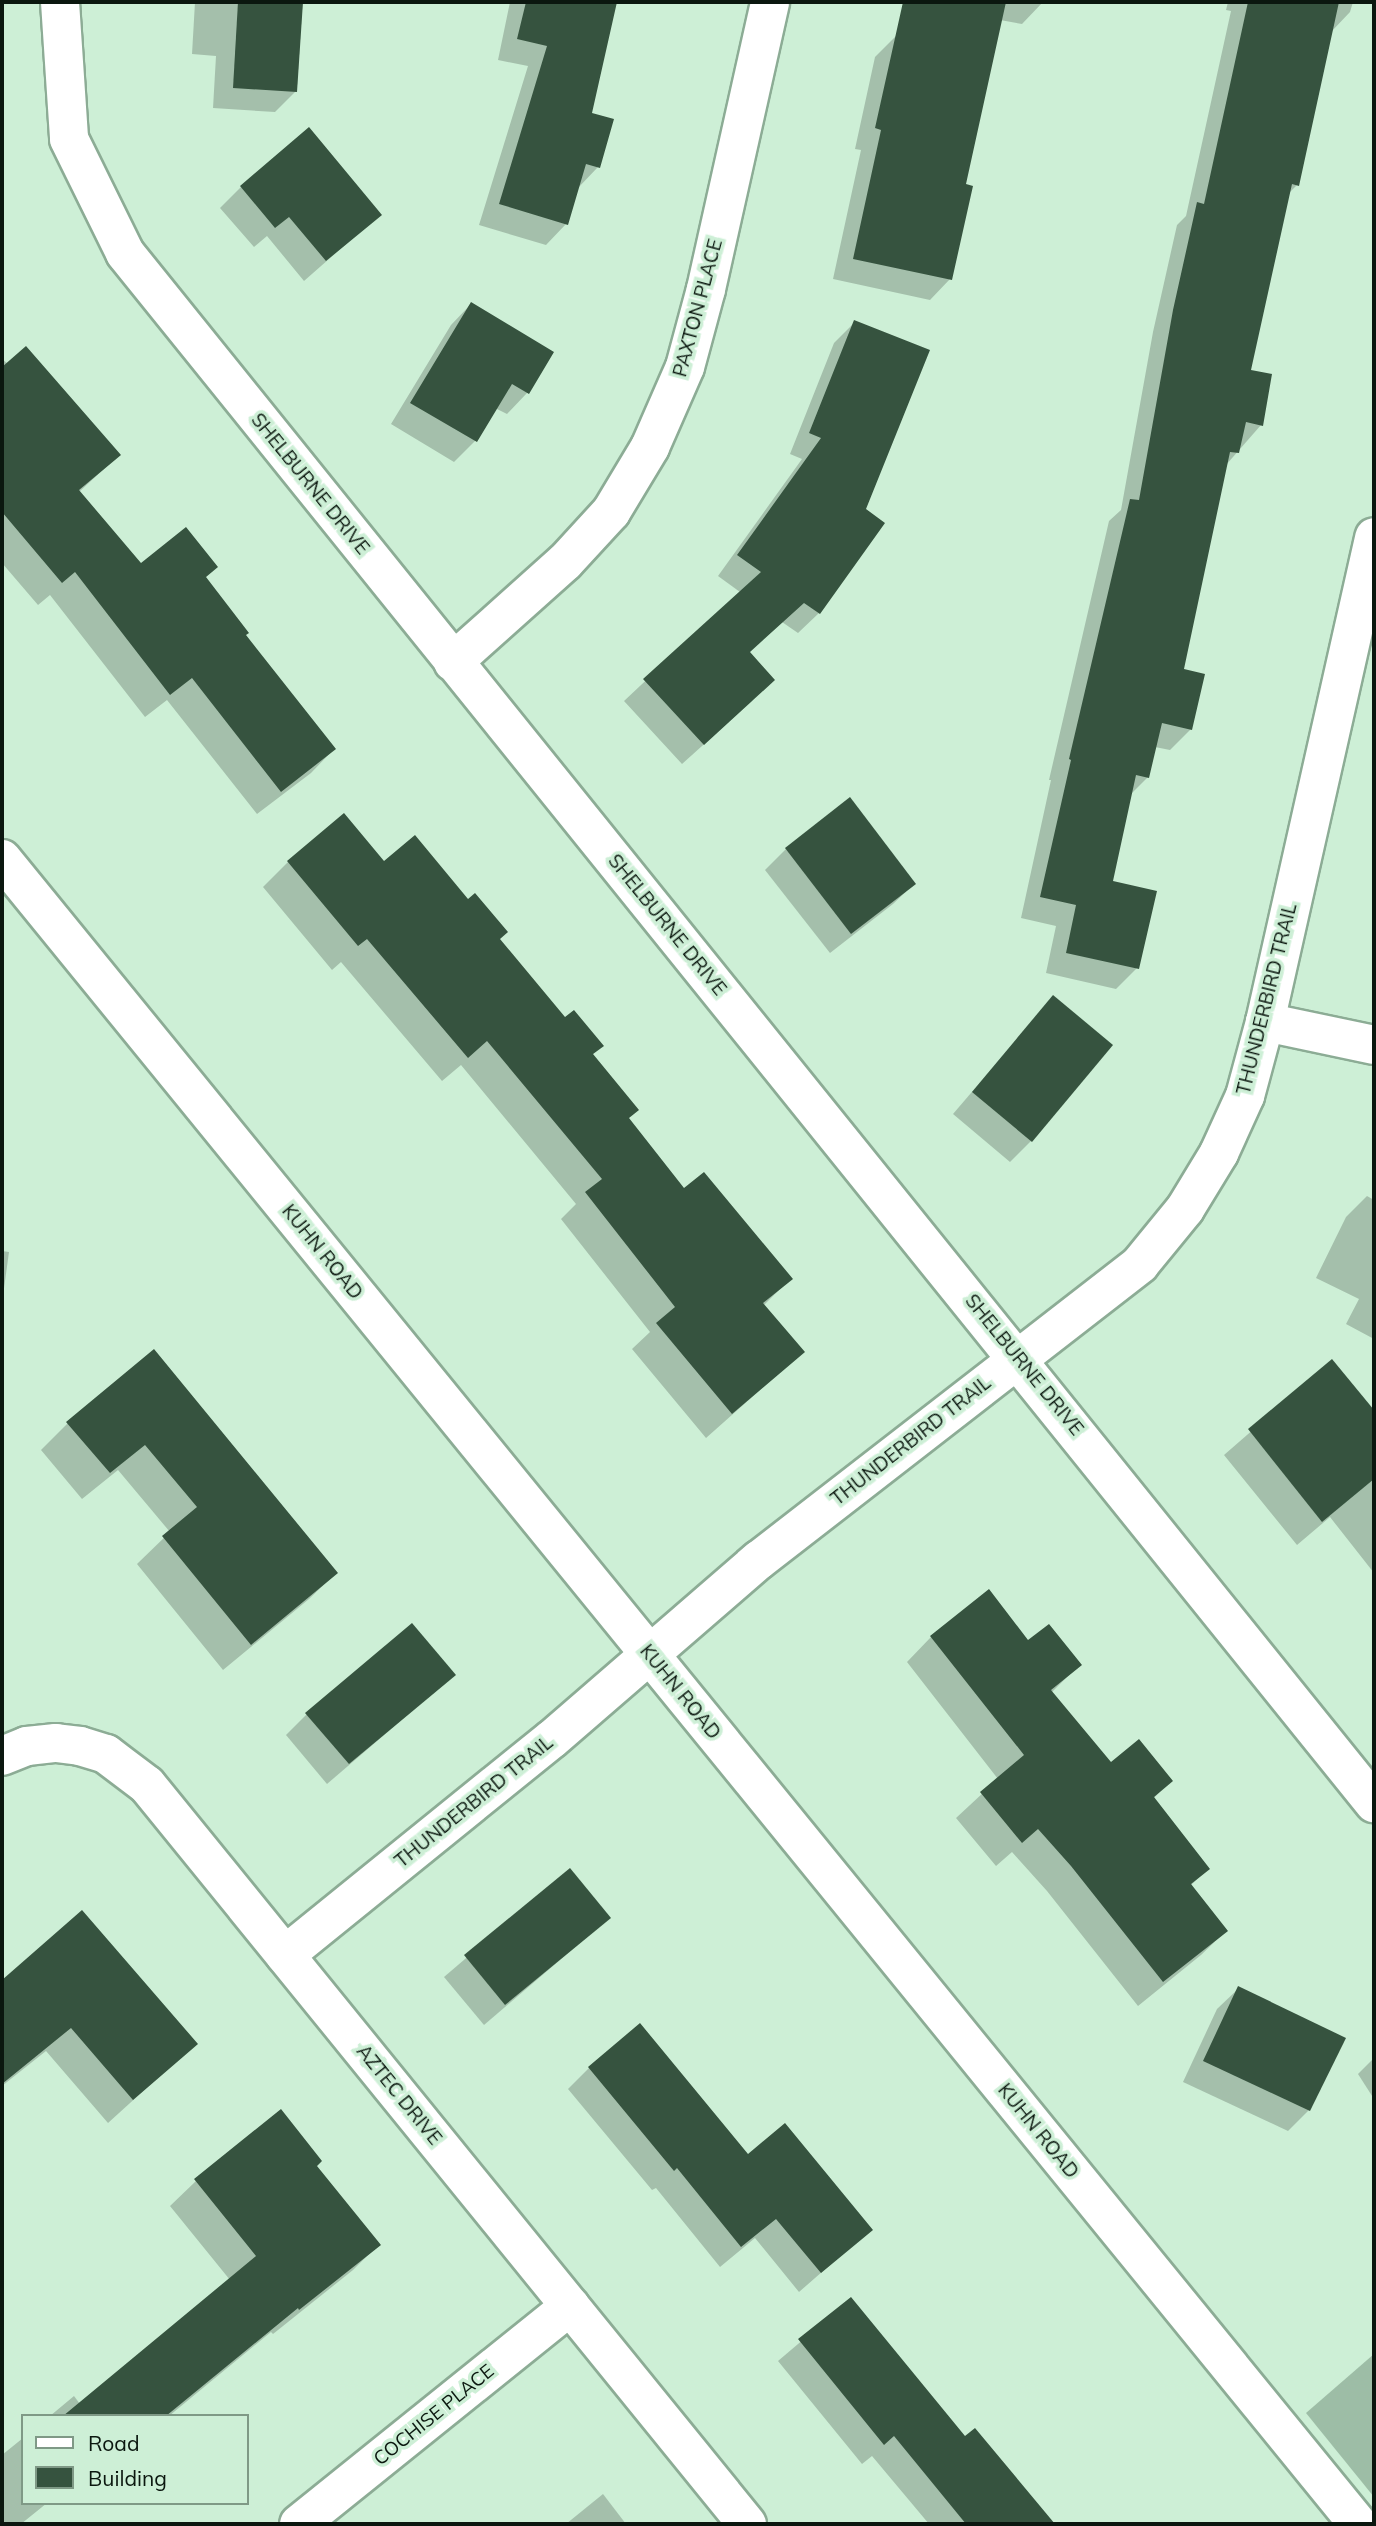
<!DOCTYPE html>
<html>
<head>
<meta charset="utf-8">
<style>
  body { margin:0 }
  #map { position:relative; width:1376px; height:2526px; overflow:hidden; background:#cdefd6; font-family:Mulish,sans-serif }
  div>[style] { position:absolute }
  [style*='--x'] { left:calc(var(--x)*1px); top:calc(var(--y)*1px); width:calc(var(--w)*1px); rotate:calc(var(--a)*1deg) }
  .green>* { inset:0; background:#9dbda6 }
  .shadow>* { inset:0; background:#0003 }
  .building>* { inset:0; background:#36533f }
  .roads { filter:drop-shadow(2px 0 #8cac95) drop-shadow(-2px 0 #8cac95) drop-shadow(0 2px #8cac95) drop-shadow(0 -2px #8cac95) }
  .minor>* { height:38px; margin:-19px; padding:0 19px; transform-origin:19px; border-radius:19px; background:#fff }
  span { translate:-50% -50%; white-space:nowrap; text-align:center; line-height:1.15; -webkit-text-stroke:7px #cdefd6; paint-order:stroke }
  .street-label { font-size:19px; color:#0b170f }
  .frame { position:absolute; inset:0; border:4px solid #0b170f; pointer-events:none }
  .legend { position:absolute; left:21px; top:2414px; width:228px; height:91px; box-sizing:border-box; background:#cdefd6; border:2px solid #7f9986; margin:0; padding:9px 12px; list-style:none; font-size:21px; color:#0b170f }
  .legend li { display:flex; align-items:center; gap:14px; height:35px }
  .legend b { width:35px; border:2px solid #7f9986 }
</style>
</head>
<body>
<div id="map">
  <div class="green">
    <i style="clip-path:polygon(1374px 2354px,1374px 2497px,1306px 2413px)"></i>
  </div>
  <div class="shadow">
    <i style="clip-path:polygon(195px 2px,301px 2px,296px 91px,275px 112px,213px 108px,216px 56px,192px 54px)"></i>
    <i style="clip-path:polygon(510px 2px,615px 2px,590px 114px,598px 167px,577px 189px,566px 224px,546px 245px,479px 225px,528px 66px,498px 60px)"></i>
    <i style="clip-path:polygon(925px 2px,1043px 2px,1022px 24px,1000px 20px,964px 186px,950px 279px,930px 300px,833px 279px,861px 150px,855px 149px,875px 57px,896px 36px,916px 40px)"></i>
    <i style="clip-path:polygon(1228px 2px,1353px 2px,1350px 12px,1331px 32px,1297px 185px,1289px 193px,1249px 372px,1261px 425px,1226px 465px,1182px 670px,1191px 729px,1170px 750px,1155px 747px,1148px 777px,1130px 795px,1110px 882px,1137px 968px,1116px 989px,1046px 973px,1056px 926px,1021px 918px,1051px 780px,1049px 780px,1109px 521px,1121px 510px,1153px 332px,1177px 225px,1186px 216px,1231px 11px,1226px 10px)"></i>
    <i style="clip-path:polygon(241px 187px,379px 215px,304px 281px,267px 236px,254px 247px,220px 208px)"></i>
    <i style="clip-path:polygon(471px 304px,551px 353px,527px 393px,507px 414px,495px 408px,475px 441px,454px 462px,391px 424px,451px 325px)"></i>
    <i style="clip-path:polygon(855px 322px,819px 613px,798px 633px,782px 622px,748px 653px,752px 701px,682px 764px,624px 701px,740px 592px,718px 576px,802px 459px,790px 454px,834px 343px)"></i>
    <i style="clip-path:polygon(2px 359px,119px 455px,79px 492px,140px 565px,205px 578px,244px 635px,334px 749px,311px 773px,257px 814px,167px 700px,145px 717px,50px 595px,38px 605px,2px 563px)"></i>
    <i style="clip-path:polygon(786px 849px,914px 884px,893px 904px,830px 953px,765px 870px)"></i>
    <i style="clip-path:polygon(288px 862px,383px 863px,498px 940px,565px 1020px,601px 1046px,592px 1055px,628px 1119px,684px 1190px,790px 1279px,763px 1306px,803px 1352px,706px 1438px,632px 1349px,650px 1332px,561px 1219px,576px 1204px,461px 1065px,442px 1081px,341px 962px,332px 970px,263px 887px)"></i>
    <i style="clip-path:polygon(1053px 997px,1031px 1141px,1010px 1162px,953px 1114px)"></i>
    <i style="clip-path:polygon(1367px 1196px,1374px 1200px,1374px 1339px,1346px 1324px,1359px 1299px,1316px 1278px,1346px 1217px)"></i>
    <i style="clip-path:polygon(2px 1251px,9px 1252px,2px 1303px)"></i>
    <i style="clip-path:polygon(153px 1352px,336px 1573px,309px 1599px,223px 1670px,137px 1564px,170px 1532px,118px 1470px,82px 1499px,41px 1450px,68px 1423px)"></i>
    <i style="clip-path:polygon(1332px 1361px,1374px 1413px,1374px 1573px,1330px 1517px,1297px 1545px,1224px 1455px)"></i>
    <i style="clip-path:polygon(931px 1637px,1028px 1642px,1079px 1665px,1051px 1693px,1111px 1765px,1171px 1780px,1153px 1799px,1208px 1869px,1190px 1886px,1226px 1931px,1201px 1955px,1138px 2006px,1047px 1891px,1012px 1852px,996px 1866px,956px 1818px,998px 1779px,907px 1662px)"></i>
    <i style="clip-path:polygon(454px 1675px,327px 1784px,286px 1735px,307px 1714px)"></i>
    <i style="clip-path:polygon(569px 1870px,609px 1918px,484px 2025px,444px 1977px)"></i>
    <i style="clip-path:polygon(26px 1962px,195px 2044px,108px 2123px,46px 2051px,2px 2086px,2px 1993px,6px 1990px,2px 1985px)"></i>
    <i style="clip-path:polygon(1238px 1989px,1309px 2110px,1288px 2131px,1183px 2082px,1217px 2009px)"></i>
    <i style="clip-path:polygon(1374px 2058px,1374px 2099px,1358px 2074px)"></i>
    <i style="clip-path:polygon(589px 2068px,748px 2157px,870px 2230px,799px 2292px,755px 2238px,720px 2267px,656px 2188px,652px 2190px,568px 2089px)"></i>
    <i style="clip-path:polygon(315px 2166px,378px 2245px,353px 2270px,273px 2334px,271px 2332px,169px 2416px,50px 2416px,74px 2396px,80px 2404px,230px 2280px,170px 2206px,196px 2181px)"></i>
    <i style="clip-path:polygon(851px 2299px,965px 2439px,975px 2430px,1052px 2524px,929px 2524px,872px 2456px,862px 2464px,778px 2361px)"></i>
    <i style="clip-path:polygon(23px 2438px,23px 2503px,47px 2503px,21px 2524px,2px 2524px,2px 2455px)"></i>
    <i style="clip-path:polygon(603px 2494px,626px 2524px,566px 2524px)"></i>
  </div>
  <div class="building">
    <i style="clip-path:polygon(238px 2px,303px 2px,297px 92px,233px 88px)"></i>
    <i style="clip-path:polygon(526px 2px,617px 2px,592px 113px,614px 119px,600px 168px,586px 164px,568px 225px,499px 204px,547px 46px,517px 39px)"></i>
    <i style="clip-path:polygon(903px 2px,1006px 2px,966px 184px,973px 186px,952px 280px,853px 259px,881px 130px,875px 128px)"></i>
    <i style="clip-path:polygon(1248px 2px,1339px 2px,1299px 186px,1292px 184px,1251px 370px,1272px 374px,1263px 426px,1246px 422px,1239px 453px,1230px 452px,1184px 669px,1205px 674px,1192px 730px,1162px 723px,1149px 778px,1136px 775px,1113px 881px,1157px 891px,1139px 969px,1066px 953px,1076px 905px,1040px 897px,1071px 760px,1069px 759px,1130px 499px,1139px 500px,1173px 310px,1197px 202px,1204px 204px)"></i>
    <i style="clip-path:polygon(309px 127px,382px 215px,326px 261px,289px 217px,275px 228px,240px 186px)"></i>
    <i style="clip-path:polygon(471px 302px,554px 352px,529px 394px,512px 384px,477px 442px,410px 403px)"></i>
    <i style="clip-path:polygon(854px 320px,930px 350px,866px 509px,885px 523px,820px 614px,804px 603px,750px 652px,775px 680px,704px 745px,643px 679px,761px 572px,737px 555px,821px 438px,809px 433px)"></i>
    <i style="clip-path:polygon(26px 346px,121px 455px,79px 490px,141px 563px,186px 527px,218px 567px,206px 577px,249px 633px,246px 635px,336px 749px,281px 792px,192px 678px,170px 695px,75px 572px,62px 583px,2px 512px,2px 367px)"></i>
    <i style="clip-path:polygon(850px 797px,916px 884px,851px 934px,785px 848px)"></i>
    <i style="clip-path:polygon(344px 813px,384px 861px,415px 835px,468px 899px,475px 893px,508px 932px,500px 939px,565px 1017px,574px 1010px,604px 1046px,593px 1054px,639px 1110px,629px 1118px,684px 1188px,704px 1172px,793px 1279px,763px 1303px,805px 1352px,732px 1414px,656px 1323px,675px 1307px,585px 1192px,602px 1179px,487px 1041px,468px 1058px,367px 939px,358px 946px,287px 861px)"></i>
    <i style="clip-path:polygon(1053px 995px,1113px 1045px,1032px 1142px,972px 1092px)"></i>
    <i style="clip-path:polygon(154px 1349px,338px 1573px,251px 1645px,162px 1536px,197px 1507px,145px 1445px,110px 1473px,66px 1422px)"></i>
    <i style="clip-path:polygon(1332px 1359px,1374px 1410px,1374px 1479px,1322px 1522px,1248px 1429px)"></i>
    <i style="clip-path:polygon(989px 1589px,1028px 1640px,1049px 1624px,1082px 1665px,1051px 1690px,1111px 1762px,1139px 1739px,1173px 1781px,1154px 1797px,1210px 1869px,1191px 1884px,1228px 1931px,1163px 1982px,1071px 1866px,1038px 1829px,1022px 1843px,980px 1792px,1024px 1755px,930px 1636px)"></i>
    <i style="clip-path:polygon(412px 1623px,456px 1675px,349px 1764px,305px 1713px)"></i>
    <i style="clip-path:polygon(570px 1868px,611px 1918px,505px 2005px,464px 1955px)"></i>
    <i style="clip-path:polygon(82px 1910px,198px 2044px,133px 2100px,71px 2028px,2px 2084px,2px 1980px)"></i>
    <i style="clip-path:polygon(1238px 1986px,1346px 2038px,1310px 2111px,1203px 2061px)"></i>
    <i style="clip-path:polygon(640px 2023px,748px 2154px,785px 2123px,873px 2230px,821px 2273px,776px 2219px,741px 2247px,677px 2168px,674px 2171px,588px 2067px)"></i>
    <i style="clip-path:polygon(281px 2109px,322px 2161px,317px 2166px,381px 2245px,299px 2310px,298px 2308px,166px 2416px,63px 2416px,256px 2256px,194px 2179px)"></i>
    <i style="clip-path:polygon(851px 2297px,965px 2436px,975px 2428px,1055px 2524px,966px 2524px,894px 2436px,884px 2445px,798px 2339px)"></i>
  </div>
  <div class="roads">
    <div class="minor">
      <i style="--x:60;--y:2;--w:137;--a:86.2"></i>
      <i style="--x:69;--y:139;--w:127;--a:63.8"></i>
      <i style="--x:125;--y:253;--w:1991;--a:51.14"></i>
      <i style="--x:453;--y:662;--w:150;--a:-41.8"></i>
      <i style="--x:565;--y:562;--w:68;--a:-47.4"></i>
      <i style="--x:611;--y:512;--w:76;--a:-59"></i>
      <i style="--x:650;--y:447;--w:87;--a:-66.4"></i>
      <i style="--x:685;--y:367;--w:81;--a:-74.9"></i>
      <i style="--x:706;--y:289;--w:294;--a:-77.4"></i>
      <i style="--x:2;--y:859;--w:2147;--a:50.84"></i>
      <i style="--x:1265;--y:1022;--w:111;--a:11.9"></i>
      <i style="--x:2;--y:1756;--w:27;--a:-22"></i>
      <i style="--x:27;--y:1746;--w:29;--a:-6"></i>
      <i style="--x:56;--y:1743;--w:24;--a:7"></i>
      <i style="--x:80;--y:1746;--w:27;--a:17"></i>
      <i style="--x:106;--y:1754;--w:51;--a:37.1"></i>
      <i style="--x:147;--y:1785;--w:952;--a:50.93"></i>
      <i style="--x:285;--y:1955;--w:343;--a:-39"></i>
      <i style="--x:552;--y:1739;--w:274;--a:-40.9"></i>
      <i style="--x:759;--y:1560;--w:482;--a:-37.8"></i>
      <i style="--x:1140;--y:1264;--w:71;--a:-50.7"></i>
      <i style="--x:1185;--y:1209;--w:66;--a:-58.7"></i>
      <i style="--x:1219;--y:1153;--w:63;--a:-65.5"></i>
      <i style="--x:1245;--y:1096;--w:77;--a:-74.9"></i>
      <i style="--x:1265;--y:1022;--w:497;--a:-77.3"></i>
      <i style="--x:299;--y:2524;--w:348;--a:-38.8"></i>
    </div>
  </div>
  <div class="street-label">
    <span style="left:698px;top:308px;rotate:-75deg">PAXTON PLACE</span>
    <span style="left:310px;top:484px;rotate:51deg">SHELBURNE DRIVE</span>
    <span style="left:667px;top:925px;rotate:51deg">SHELBURNE DRIVE</span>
    <span style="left:1267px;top:999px;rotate:-76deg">THUNDERBIRD TRAIL</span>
    <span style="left:322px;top:1252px;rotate:51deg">KUHN ROAD</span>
    <span style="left:1024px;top:1365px;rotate:51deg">SHELBURNE DRIVE</span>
    <span style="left:911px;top:1441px;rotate:-38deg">THUNDERBIRD TRAIL</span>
    <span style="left:680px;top:1692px;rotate:51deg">KUHN ROAD</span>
    <span style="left:474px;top:1802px;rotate:-39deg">THUNDERBIRD TRAIL</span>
    <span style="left:399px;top:2095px;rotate:51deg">AZTEC DRIVE</span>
    <span style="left:1038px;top:2131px;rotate:51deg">KUHN ROAD</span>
    <span style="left:434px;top:2415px;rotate:-39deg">COCHISE PLACE</span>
  </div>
  <div class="frame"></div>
  <ul class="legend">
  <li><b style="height:9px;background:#fff"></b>Road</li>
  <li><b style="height:19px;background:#36533f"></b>Building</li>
  </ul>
</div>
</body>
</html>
